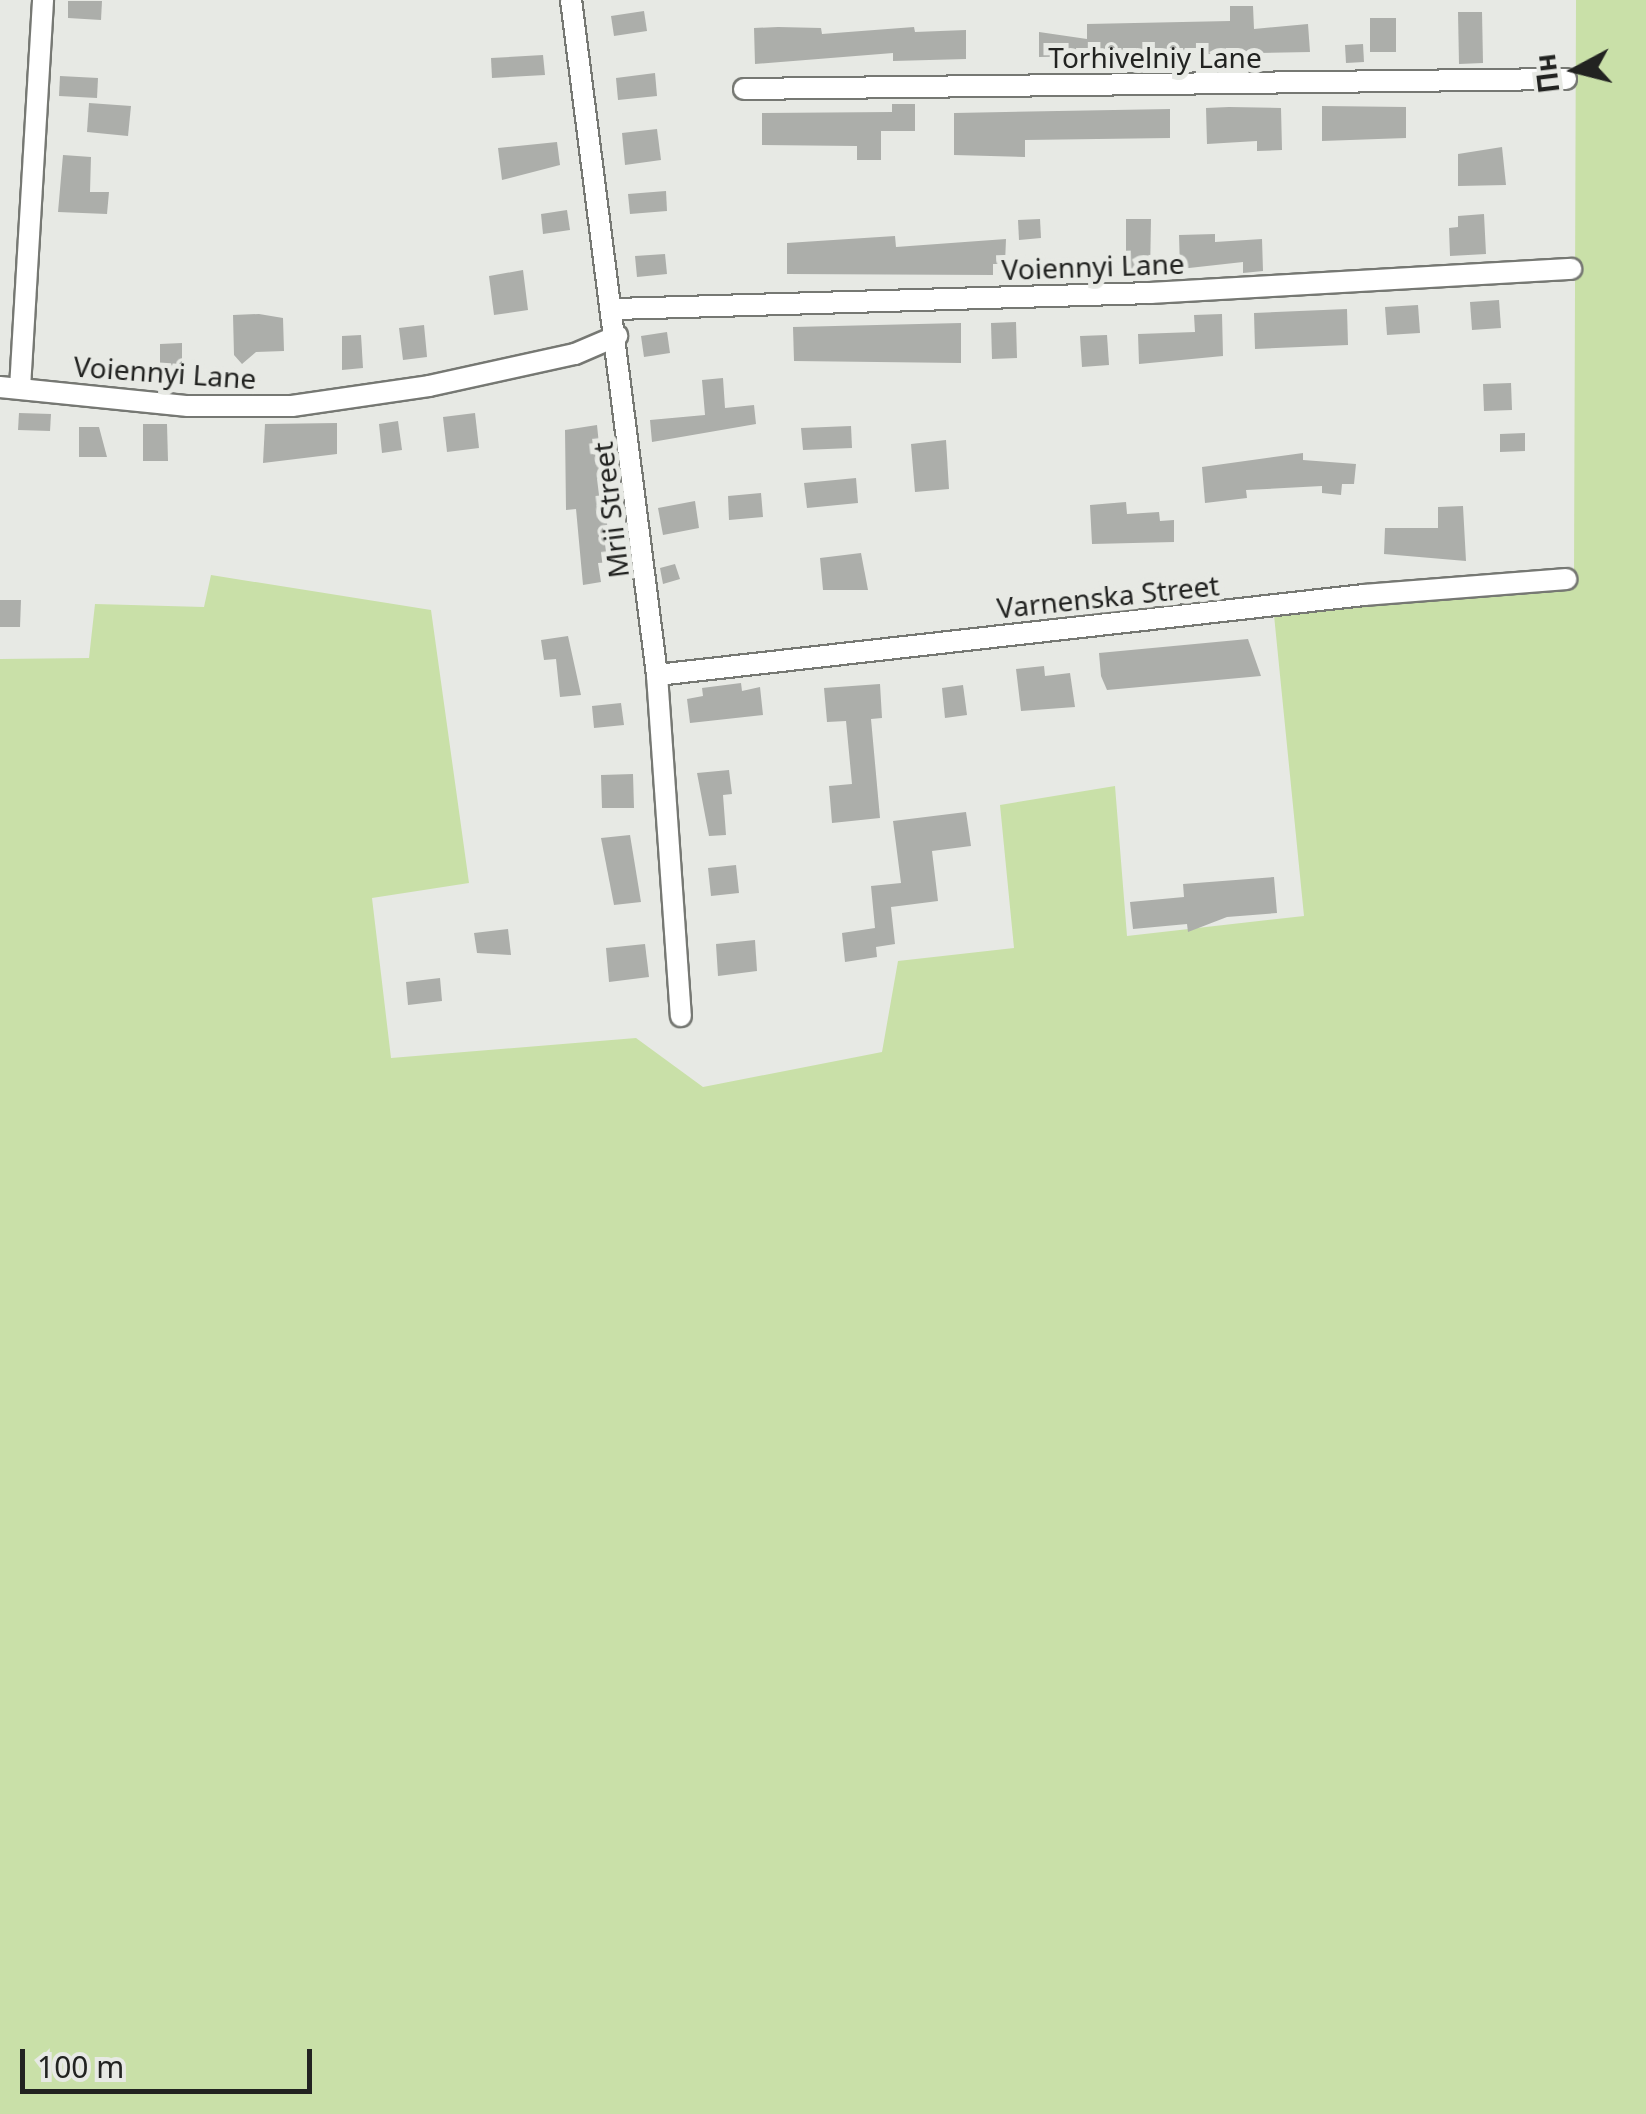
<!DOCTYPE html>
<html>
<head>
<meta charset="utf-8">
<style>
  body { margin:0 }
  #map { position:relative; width:1646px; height:2114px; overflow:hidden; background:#e7e9e4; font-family:"Noto Sans",sans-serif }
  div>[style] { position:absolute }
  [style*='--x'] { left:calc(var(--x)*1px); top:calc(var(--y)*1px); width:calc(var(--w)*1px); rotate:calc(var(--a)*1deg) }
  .green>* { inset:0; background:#c9e0a8 }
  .building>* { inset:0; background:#acaeaa }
  .roads { filter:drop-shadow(2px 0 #767873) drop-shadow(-2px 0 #767873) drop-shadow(0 2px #767873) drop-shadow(0 -2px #767873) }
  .street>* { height:20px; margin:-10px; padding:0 10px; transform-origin:10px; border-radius:10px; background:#fff }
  span { translate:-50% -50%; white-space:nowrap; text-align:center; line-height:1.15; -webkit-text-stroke:10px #e7e9e4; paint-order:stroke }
  .street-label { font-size:28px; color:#222321 }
  .north { position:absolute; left:1526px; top:20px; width:100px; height:100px; -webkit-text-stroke:8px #e7e9e4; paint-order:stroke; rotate:263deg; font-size:28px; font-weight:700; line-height:40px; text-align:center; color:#222321 }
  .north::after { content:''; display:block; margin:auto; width:35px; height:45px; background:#222321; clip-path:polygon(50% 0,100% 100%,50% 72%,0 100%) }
  .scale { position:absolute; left:20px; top:2049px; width:292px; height:45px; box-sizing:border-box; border:5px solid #222321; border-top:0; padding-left:12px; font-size:30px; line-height:35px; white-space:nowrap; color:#222321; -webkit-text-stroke:8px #e7e9e4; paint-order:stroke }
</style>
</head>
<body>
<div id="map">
  <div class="green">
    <i style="clip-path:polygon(1576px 0,1646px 0,1646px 2114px,0 2114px,0 659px,89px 658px,95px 604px,204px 607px,211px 575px,431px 610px,469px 883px,372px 898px,391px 1058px,636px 1038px,703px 1087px,882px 1052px,898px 961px,1014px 948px,1000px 805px,1115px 786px,1127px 936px,1304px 916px,1273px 605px,1574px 577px)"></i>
  </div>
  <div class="building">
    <i style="clip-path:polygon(68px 1px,102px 1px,101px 20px,68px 18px)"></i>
    <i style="clip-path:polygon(1230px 6px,1253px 6px,1254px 29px,1308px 24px,1310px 52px,1039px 57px,1039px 32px,1087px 39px,1087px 24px,1230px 21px)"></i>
    <i style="clip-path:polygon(644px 11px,647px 31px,614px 36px,611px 16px)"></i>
    <i style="clip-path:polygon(1458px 12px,1482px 12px,1483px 63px,1459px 64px)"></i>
    <i style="clip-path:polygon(1370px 18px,1396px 18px,1396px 52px,1370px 52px)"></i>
    <i style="clip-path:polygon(778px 27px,821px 28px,822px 34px,914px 27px,915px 32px,966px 30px,966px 59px,893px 61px,893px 53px,755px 64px,754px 28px)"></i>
    <i style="clip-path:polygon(1363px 44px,1364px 62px,1346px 63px,1345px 45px)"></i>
    <i style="clip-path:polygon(543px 55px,545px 75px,492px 78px,491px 58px)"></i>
    <i style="clip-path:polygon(655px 73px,657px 96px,618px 100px,616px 78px)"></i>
    <i style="clip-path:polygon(60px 76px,98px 78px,97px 98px,59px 96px)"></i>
    <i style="clip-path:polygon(89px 103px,131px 106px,128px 136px,87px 132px)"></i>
    <i style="clip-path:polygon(892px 104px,915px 104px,915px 131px,881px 131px,881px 160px,857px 160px,857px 146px,762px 145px,762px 113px,892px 112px)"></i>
    <i style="clip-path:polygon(1322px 106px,1406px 107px,1406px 138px,1322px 141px)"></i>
    <i style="clip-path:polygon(1229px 107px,1281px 108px,1282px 150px,1257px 151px,1257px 141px,1207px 144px,1206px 108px)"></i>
    <i style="clip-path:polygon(1170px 109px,1170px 138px,1025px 140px,1025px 157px,954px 155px,954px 113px)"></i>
    <i style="clip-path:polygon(657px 129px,661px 160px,625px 165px,622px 133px)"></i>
    <i style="clip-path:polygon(557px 142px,560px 165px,502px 180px,498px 148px)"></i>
    <i style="clip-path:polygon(1502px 147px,1506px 185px,1458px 186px,1458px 154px)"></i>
    <i style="clip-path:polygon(63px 155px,91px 157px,90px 192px,109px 192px,107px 214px,58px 212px)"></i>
    <i style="clip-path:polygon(666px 191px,667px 211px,630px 214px,628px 194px)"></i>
    <i style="clip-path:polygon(567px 210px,570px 230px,543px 234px,541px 214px)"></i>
    <i style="clip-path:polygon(1484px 214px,1486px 254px,1450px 256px,1449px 228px,1458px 227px,1458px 216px)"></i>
    <i style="clip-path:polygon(1040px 219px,1041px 238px,1019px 240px,1018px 220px)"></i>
    <i style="clip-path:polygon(1126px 219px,1151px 219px,1150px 275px,1126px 276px)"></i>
    <i style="clip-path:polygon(1215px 234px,1215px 242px,1262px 239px,1263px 271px,1243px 273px,1243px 262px,1180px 269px,1179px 235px)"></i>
    <i style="clip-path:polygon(895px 236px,896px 247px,1006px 239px,1005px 264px,993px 264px,993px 275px,787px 274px,787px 243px)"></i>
    <i style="clip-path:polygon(665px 254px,667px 274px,637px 277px,635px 256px)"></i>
    <i style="clip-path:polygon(523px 270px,528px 310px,494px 315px,489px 276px)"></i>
    <i style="clip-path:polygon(1499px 300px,1501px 328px,1472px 330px,1470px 302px)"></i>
    <i style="clip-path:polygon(1418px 305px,1420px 333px,1387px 335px,1385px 307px)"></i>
    <i style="clip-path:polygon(1347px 309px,1348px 345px,1255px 349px,1254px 313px)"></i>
    <i style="clip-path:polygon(259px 314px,283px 318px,284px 351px,256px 352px,242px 364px,234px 355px,233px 315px)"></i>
    <i style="clip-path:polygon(1222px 314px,1223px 356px,1139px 364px,1138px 334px,1195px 332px,1194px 315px)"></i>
    <i style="clip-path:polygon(1016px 322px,1017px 358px,992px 359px,991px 323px)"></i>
    <i style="clip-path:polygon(961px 323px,961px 363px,794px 361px,793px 327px)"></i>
    <i style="clip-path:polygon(424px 325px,427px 357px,403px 360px,399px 328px)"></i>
    <i style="clip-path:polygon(667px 332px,670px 353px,644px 357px,641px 336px)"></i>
    <i style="clip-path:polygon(361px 335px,363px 368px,342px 370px,342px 336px)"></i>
    <i style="clip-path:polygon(1107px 335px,1109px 365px,1082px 367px,1080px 336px)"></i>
    <i style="clip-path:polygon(182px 343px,182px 378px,160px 379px,160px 344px)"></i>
    <i style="clip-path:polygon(723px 378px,725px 408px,754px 405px,756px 424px,652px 442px,650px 420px,705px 415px,702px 380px)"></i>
    <i style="clip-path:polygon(1511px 383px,1512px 410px,1484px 411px,1483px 384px)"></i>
    <i style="clip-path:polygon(19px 413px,51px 414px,50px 431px,18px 430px)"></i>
    <i style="clip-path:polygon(475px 413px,479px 448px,447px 452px,443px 417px)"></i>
    <i style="clip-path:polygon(398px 421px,402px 450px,382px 453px,379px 424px)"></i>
    <i style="clip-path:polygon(337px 423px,337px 454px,263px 463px,265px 424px)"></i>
    <i style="clip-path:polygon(143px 424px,167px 424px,168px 461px,143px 461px)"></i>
    <i style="clip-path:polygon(597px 425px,611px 562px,598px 563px,601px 582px,583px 585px,576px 509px,566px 510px,565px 430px)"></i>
    <i style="clip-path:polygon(851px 426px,852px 448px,803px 450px,801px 428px)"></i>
    <i style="clip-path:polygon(79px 427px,99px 427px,107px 457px,79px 457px)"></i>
    <i style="clip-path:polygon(1525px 433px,1525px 451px,1500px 452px,1500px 434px)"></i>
    <i style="clip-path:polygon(946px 440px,949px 489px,915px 492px,911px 444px)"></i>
    <i style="clip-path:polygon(1303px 453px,1303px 460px,1356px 464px,1354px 484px,1342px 484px,1341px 495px,1322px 493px,1322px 486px,1246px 490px,1247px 498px,1205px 503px,1202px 467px)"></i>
    <i style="clip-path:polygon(856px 478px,858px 503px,807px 508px,804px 483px)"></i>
    <i style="clip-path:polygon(761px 493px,763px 517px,729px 520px,728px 496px)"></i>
    <i style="clip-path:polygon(695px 501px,699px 528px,663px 535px,658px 508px)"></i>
    <i style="clip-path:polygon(1126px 502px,1127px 514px,1159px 512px,1160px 521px,1174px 520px,1174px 542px,1092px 544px,1090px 505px)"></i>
    <i style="clip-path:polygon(1463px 506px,1466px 561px,1384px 554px,1385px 528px,1438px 528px,1438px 507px)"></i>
    <i style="clip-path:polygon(861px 553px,868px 590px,823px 590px,820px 558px)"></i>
    <i style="clip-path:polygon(675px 564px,680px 579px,663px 584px,660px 568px)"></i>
    <i style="clip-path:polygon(0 600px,21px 600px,20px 627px,0 627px)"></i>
    <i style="clip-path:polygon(568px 636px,581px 695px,560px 697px,556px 659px,544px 660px,541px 640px)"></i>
    <i style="clip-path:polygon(1248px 639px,1261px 676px,1107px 690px,1101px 676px,1099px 653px)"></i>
    <i style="clip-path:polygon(1044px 666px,1045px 676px,1070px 673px,1075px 707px,1021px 711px,1016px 669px)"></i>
    <i style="clip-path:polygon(741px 683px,742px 691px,760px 687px,763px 715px,690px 723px,687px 699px,703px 696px,702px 688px)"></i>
    <i style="clip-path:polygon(880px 684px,882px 718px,871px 719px,880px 818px,832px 823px,829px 786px,852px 784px,846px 721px,827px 722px,824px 688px)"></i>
    <i style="clip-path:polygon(963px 685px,967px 715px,945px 718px,942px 688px)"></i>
    <i style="clip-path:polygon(621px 703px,624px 725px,594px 728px,592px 706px)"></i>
    <i style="clip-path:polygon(729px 770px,732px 794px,723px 795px,726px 835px,709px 836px,697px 773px)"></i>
    <i style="clip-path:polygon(633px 774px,634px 808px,602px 808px,601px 775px)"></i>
    <i style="clip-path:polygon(966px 812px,971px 846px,932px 851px,938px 901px,891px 907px,895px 944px,876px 947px,877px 957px,845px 962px,842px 933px,875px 928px,871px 886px,901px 883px,893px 821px)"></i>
    <i style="clip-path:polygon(630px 835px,641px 902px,614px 905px,601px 838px)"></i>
    <i style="clip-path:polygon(736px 865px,739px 893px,711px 896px,708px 868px)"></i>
    <i style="clip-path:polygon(1274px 877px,1277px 913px,1227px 917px,1188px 932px,1187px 924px,1133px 929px,1130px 902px,1184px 897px,1183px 884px)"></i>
    <i style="clip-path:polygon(508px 929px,511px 955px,477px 953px,474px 933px)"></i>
    <i style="clip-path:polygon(755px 940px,757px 971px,718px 976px,716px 944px)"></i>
    <i style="clip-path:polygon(645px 944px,649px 977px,609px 982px,606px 948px)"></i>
    <i style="clip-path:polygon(440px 978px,442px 1001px,408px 1005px,406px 982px)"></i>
  </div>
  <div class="roads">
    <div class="street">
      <i style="--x:571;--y:0;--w:680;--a:82.74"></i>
      <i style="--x:657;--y:675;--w:342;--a:86"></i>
      <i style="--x:744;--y:89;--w:822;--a:-0.7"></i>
      <i style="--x:616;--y:309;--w:535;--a:-1.71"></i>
      <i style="--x:1151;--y:293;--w:421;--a:-3.3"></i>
      <i style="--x:0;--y:387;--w:189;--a:5.8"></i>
      <i style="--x:188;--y:406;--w:104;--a:0"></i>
      <i style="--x:292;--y:406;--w:138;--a:-8.3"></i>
      <i style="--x:429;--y:386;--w:149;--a:-12.4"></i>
      <i style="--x:575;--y:354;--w:46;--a:-23.2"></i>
      <i style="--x:20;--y:388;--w:389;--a:-86.6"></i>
      <i style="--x:657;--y:675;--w:712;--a:-6.46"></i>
      <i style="--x:1364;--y:595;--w:203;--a:-4.5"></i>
    </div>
  </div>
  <div class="street-label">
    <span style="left:1155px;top:57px">Torhivelniy Lane</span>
    <span style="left:1093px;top:266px;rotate:-2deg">Voiennyi Lane</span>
    <span style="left:165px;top:372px;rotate:4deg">Voiennyi Lane</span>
    <span style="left:610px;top:510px;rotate:-97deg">Mrii Street</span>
    <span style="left:1108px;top:596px;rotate:-6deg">Varnenska Street</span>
  </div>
  <div class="north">Пн</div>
  <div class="scale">100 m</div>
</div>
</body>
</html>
